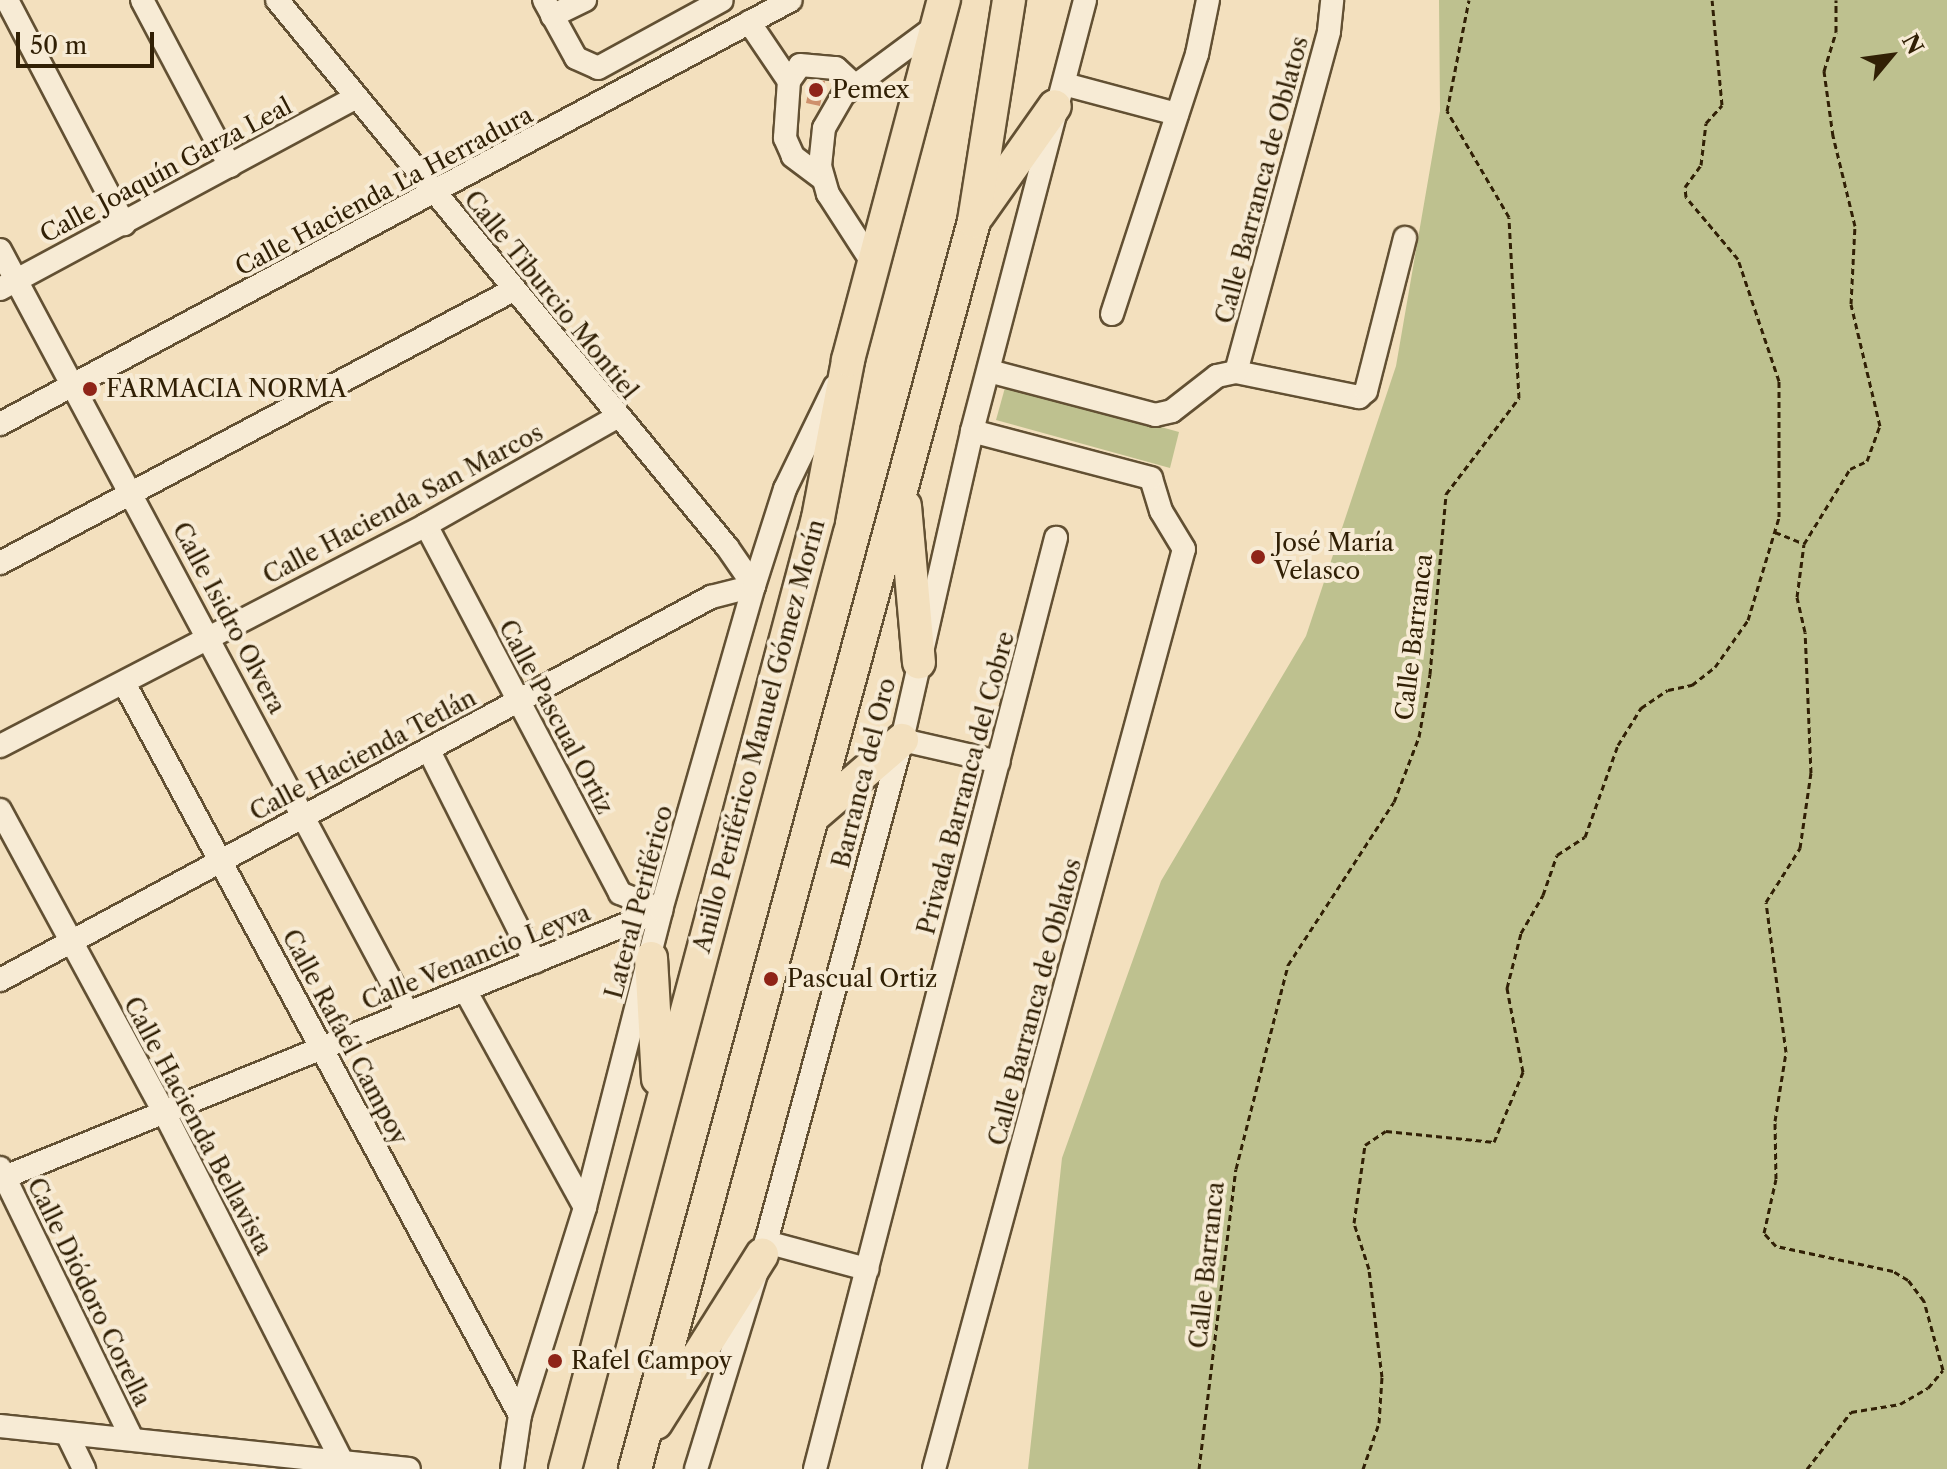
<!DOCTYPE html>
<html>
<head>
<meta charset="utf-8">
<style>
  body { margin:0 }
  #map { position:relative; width:1947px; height:1469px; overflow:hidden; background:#f3e0be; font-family:"Libre Caslon Text",serif }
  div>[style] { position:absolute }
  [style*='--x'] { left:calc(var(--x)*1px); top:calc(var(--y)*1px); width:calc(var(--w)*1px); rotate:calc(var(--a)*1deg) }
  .green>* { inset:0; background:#bec18f }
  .building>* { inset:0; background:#ce906c }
  .path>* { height:3px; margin-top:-1.5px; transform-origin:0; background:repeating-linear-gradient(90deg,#312005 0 6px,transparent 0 10px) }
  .roads { filter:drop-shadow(2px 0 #625033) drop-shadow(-2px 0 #625033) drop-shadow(0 2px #625033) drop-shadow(0 -2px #625033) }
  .minor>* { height:22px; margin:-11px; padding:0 11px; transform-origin:11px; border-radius:11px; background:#f7ebd5 }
  .highway>* { height:32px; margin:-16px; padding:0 16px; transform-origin:16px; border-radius:16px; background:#f3e0be }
  .dots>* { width:22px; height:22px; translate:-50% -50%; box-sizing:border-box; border:4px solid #f7ebd5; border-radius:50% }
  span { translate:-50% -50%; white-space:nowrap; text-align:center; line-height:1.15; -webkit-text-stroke:8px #f7ebd5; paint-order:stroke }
  .poi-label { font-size:24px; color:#312005 }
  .left { translate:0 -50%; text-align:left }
  .street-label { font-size:24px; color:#312005 }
  .north { position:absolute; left:1851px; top:16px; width:80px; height:80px; -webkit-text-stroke:6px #f7ebd5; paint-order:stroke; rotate:61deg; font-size:22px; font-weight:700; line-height:32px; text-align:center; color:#312005 }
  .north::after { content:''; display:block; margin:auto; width:28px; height:36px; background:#312005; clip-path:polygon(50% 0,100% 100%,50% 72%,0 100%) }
  .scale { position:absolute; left:16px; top:32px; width:138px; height:36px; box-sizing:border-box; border:4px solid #312005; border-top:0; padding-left:10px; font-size:24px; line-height:28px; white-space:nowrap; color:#312005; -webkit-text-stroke:6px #f7ebd5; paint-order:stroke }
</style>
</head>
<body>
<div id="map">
  <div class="green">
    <i style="clip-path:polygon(1439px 0,1947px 0,1947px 1469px,1028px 1469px,1062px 1158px,1161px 881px,1306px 636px,1396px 366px,1440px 111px)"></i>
    <i style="clip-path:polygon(1006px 384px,1179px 432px,1170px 468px,996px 420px)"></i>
  </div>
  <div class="building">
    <i style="clip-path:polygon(811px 80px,825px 81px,820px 106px,806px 103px)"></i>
  </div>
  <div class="path">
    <i style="--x:1775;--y:532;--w:31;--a:22"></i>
    <i style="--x:1199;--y:1469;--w:302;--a:-83"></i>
    <i style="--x:1236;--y:1169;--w:211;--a:-75.7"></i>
    <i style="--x:1288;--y:965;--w:194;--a:-57"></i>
    <i style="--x:1394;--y:802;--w:70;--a:-69"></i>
    <i style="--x:1419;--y:737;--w:64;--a:-80.1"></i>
    <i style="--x:1430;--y:674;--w:181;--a:-84.9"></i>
    <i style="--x:1446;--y:494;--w:121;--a:-52.8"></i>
    <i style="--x:1519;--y:398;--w:181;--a:-93.2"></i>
    <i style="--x:1509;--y:217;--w:123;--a:-120.3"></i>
    <i style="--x:1447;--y:111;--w:113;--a:-78.8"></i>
    <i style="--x:1363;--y:1469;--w:49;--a:-70.8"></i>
    <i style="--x:1379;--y:1423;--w:46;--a:-86.3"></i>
    <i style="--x:1382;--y:1377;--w:109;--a:-96.9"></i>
    <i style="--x:1369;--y:1269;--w:48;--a:-108.1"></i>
    <i style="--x:1354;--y:1223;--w:79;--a:-82"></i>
    <i style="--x:1365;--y:1145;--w:25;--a:-34"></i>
    <i style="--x:1386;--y:1131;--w:109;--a:5.8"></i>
    <i style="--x:1494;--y:1142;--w:76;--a:-67.5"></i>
    <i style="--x:1523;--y:1072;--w:86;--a:-100.8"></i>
    <i style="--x:1507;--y:988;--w:57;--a:-75.7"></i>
    <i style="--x:1521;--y:933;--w:44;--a:-59.9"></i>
    <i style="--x:1543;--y:895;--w:42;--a:-70.7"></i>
    <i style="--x:1557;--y:855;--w:33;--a:-33"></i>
    <i style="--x:1585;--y:837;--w:98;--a:-70.3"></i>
    <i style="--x:1618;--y:745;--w:44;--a:-58.1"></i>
    <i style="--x:1641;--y:708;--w:32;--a:-34"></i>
    <i style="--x:1668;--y:690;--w:25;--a:-12"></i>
    <i style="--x:1692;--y:685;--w:29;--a:-38"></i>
    <i style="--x:1715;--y:667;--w:57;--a:-54.9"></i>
    <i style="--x:1748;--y:620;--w:108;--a:-73.2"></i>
    <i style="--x:1779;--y:517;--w:136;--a:-90"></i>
    <i style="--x:1779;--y:381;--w:129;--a:-108.6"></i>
    <i style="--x:1738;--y:259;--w:81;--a:-130"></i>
    <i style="--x:1686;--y:197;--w:10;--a:-96"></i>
    <i style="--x:1685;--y:187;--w:27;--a:-54"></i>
    <i style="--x:1701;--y:165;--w:42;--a:-83.2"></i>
    <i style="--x:1706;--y:123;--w:24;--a:-48"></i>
    <i style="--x:1722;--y:105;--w:105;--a:-95.4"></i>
    <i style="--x:1807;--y:1469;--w:72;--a:-52.3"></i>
    <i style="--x:1851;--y:1412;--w:50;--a:-9.3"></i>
    <i style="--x:1900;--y:1404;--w:32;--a:-30"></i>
    <i style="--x:1928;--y:1388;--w:23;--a:-50"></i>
    <i style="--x:1943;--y:1370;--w:72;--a:-105.4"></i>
    <i style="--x:1924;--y:1301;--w:26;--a:-127"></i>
    <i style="--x:1908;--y:1280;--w:17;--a:-149"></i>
    <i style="--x:1893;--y:1271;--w:120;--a:-167.9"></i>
    <i style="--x:1776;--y:1246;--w:18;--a:-133"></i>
    <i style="--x:1764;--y:1233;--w:55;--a:-77.5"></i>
    <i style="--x:1776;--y:1179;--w:58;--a:-91"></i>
    <i style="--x:1775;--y:1121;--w:70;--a:-80.9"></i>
    <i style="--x:1786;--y:1052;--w:151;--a:-97.6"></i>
    <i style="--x:1766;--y:902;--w:64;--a:-57.8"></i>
    <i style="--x:1800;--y:848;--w:76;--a:-81.7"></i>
    <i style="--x:1811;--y:773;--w:141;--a:-92.4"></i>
    <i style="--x:1805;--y:632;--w:36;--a:-103"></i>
    <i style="--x:1797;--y:597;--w:53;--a:-82.5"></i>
    <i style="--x:1804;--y:544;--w:88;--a:-58.5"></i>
    <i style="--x:1850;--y:469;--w:19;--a:-25"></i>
    <i style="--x:1867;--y:461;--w:37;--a:-70"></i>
    <i style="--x:1880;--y:426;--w:125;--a:-103.4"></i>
    <i style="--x:1851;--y:304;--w:78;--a:-87.1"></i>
    <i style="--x:1855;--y:226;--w:93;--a:-103.7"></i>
    <i style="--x:1833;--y:136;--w:66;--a:-97.9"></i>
    <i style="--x:1824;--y:71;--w:41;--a:-72.9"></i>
    <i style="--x:1836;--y:32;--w:32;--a:-90"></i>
  </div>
  <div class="roads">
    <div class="minor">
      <i style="--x:7;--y:0;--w:253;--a:62.4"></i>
      <i style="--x:142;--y:0;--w:188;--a:62.1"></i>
      <i style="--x:544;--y:0;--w:66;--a:61.1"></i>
      <i style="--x:576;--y:58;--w:24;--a:24"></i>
      <i style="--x:598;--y:68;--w:141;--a:-28.7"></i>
      <i style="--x:552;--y:16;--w:37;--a:-26"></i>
      <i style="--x:749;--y:22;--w:71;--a:55.9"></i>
      <i style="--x:1064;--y:84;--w:117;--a:14.9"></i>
      <i style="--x:823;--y:179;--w:38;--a:-143"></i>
      <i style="--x:793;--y:156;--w:20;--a:-114"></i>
      <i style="--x:785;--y:138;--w:57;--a:-86"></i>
      <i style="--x:789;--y:81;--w:19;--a:-55"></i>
      <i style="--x:800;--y:65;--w:36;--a:5"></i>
      <i style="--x:836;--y:68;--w:25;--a:43"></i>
      <i style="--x:0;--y:250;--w:865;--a:61.87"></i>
      <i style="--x:874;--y:265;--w:85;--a:-122.9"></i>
      <i style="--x:828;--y:194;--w:29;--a:-106"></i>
      <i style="--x:820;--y:166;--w:38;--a:-84"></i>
      <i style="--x:824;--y:128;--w:39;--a:-60"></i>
      <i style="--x:844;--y:94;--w:118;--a:-36.4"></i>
      <i style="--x:0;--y:289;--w:405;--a:-28.3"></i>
      <i style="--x:1112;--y:314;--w:274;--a:-71.9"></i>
      <i style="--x:1197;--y:54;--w:55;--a:-78.5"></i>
      <i style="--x:989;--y:371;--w:172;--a:14.8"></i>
      <i style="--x:1155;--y:415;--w:17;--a:-13"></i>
      <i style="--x:1172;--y:411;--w:57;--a:-37.9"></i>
      <i style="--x:1217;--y:376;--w:19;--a:-12"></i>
      <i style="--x:1236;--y:372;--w:126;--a:11.5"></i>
      <i style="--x:1359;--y:397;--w:9;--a:-41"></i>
      <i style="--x:1366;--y:391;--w:158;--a:-75.7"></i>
      <i style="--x:1236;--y:372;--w:353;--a:-74.7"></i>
      <i style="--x:1329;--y:31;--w:31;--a:-84"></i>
      <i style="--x:0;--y:424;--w:897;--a:-28.19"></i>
      <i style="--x:426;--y:525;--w:416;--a:62.2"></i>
      <i style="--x:620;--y:893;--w:44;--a:22.5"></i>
      <i style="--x:0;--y:563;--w:583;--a:-28.01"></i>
      <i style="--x:124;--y:683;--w:832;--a:61.59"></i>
      <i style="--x:902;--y:740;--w:99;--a:12.8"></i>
      <i style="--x:0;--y:746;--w:480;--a:-27.4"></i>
      <i style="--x:426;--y:525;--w:219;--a:-29.5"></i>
      <i style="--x:429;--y:751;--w:236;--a:63.3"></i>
      <i style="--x:0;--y:810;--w:344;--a:61.5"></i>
      <i style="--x:164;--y:1112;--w:401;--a:63"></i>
      <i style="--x:0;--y:980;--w:808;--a:-28.31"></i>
      <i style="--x:711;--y:597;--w:44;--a:-14.3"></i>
      <i style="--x:754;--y:586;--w:47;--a:-124.7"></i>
      <i style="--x:727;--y:547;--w:708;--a:-129.44"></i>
      <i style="--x:465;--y:990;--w:248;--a:61.1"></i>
      <i style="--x:0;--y:1168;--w:301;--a:64"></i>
      <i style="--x:0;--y:1179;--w:714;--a:-22.14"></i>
      <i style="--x:766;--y:1242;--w:105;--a:15"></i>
      <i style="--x:0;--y:1426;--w:411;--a:6"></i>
      <i style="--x:68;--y:1436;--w:37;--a:64"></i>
      <i style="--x:512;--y:1469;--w:55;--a:-81.6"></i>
      <i style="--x:520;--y:1415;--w:218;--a:-72.6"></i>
      <i style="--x:585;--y:1207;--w:307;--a:-75.6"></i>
      <i style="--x:661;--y:910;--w:337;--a:-74"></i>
      <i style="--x:754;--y:586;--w:102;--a:-72.3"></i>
      <i style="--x:785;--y:489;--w:114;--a:-64.1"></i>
      <i style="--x:696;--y:1469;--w:238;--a:-72.9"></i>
      <i style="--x:766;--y:1242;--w:520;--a:-74.84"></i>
      <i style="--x:902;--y:740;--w:317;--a:-77.2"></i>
      <i style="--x:972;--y:431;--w:446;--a:-75.3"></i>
      <i style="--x:815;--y:1469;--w:962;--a:-75.49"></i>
      <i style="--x:934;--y:1469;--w:953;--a:-74.8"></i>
      <i style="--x:1184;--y:549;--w:44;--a:-121.2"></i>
      <i style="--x:1161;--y:511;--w:34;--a:-107"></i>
      <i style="--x:1151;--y:478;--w:185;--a:-165.3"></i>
    </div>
    <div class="highway">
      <i style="--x:978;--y:215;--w:133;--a:-54.8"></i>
      <i style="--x:905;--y:506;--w:157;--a:84.9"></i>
      <i style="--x:815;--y:815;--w:115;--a:-40.8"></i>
      <i style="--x:651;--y:958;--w:121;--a:86.7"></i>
      <i style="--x:656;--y:1423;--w:199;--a:-57.8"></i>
      <i style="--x:565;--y:1469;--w:984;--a:-75.1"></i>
      <i style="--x:818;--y:518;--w:161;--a:-79.2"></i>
      <i style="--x:848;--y:360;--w:373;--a:-75.1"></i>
      <i style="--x:635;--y:1469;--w:1293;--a:-74.8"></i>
      <i style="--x:974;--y:221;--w:224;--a:-81"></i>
    </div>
  </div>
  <div class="dots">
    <i style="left:816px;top:90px;background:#8f2418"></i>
    <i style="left:90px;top:389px;background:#8f2418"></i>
    <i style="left:1258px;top:557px;background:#8f2418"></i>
    <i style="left:771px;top:979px;background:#8f2418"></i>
    <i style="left:555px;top:1361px;background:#8f2418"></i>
  </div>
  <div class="poi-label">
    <span class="left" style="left:832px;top:90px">Pemex</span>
    <span class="left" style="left:106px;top:389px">FARMACIA NORMA</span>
    <span class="left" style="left:1274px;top:557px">José María<br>Velasco</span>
    <span class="left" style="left:787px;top:979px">Pascual Ortiz</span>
    <span class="left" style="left:571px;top:1361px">Rafel Campoy</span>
  </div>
  <div class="street-label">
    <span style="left:166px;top:170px;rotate:-28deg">Calle Joaquín Garza Leal</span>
    <span style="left:1262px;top:180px;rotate:-75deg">Calle Barranca de Oblatos</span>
    <span style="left:384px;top:191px;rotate:-28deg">Calle Hacienda La Herradura</span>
    <span style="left:551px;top:295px;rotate:51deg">Calle Tiburcio Montiel</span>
    <span style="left:403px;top:504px;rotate:-28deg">Calle Hacienda San Marcos</span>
    <span style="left:229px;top:618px;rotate:62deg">Calle Isidro Olvera</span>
    <span style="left:1414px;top:637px;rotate:-83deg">Calle Barranca</span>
    <span style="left:556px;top:717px;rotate:62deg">Calle Pascual Ortiz</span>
    <span style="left:759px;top:736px;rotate:-75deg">Anillo Periférico Manuel Gómez Morín</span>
    <span style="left:363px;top:755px;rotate:-28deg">Calle Hacienda Tetlán</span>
    <span style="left:864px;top:773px;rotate:-76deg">Barranca del Oro</span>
    <span style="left:966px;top:783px;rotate:-75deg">Privada Barranca del Cobre</span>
    <span style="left:639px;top:902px;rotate:-75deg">Lateral Periférico</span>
    <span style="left:476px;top:957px;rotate:-22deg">Calle Venancio Leyva</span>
    <span style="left:1035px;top:1002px;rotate:-75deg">Calle Barranca de Oblatos</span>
    <span style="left:345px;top:1037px;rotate:62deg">Calle Rafaél Campoy</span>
    <span style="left:198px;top:1126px;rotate:62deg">Calle Hacienda Bellavista</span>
    <span style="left:1207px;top:1265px;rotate:-84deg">Calle Barranca</span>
    <span style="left:89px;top:1292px;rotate:64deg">Calle Diódoro Corella</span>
  </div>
  <div class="north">N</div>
  <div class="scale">50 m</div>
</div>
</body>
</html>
